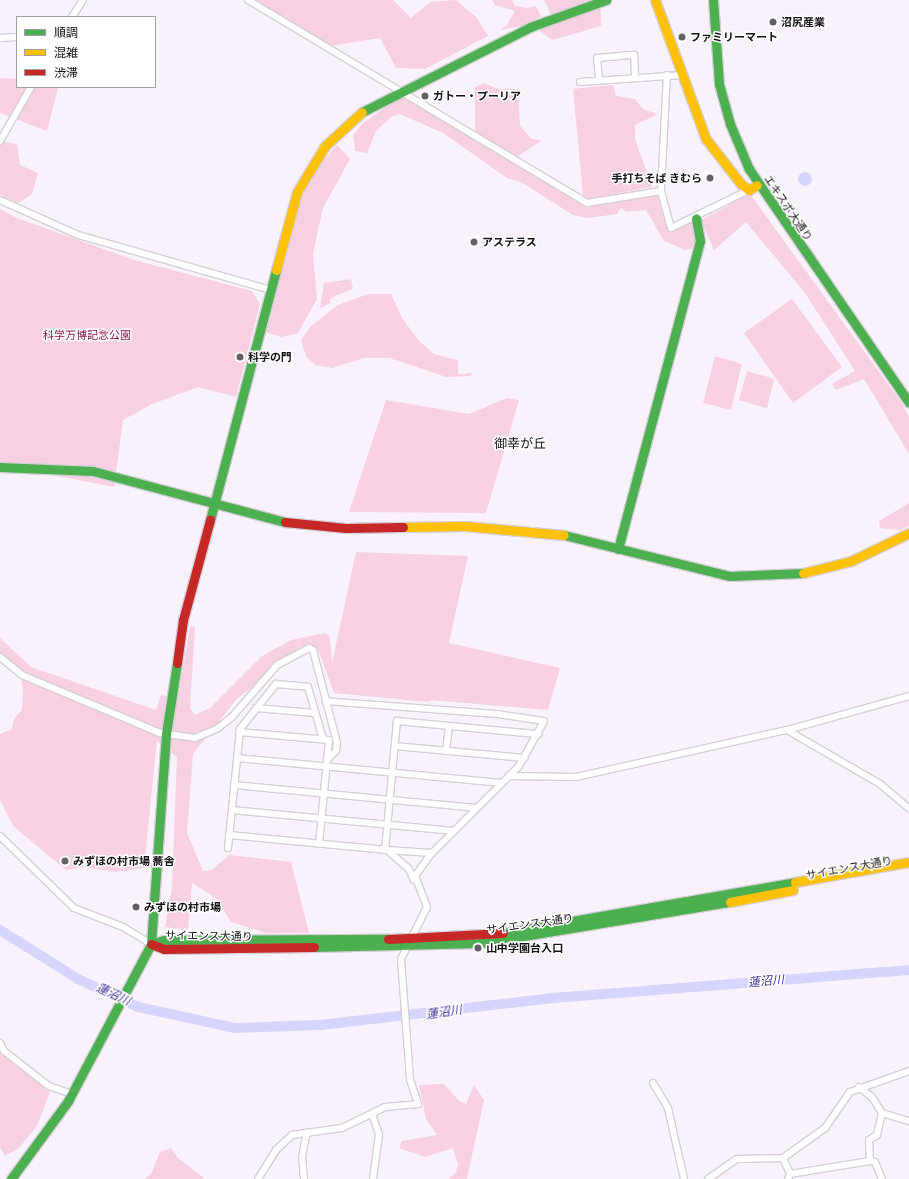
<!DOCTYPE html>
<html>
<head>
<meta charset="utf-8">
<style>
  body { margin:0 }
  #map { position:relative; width:909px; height:1179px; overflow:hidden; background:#f9f2fc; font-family:"Archivo Narrow","Noto Sans JP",sans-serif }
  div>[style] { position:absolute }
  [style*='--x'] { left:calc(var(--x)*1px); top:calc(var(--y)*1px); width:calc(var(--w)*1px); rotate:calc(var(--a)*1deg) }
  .green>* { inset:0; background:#f7d0e2 }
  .water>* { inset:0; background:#d5d5fd }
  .round { border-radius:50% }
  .river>* { height:10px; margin:-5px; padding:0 5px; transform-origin:5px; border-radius:5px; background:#d5d5fd }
  .roads { filter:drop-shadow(1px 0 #d5cfd7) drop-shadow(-1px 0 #d5cfd7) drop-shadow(0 1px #d5cfd7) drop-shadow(0 -1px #d5cfd7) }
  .street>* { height:6px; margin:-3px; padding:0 3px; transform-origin:3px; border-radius:3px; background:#fefdff }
  .fast>* { height:9px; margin:-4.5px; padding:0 4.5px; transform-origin:4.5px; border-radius:4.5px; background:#4caf50 }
  .slow>* { height:9px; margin:-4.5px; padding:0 4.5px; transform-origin:4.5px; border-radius:4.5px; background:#ffc107 }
  .jam>* { height:9px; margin:-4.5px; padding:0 4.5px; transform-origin:4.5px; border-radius:4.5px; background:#c62828 }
  .dots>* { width:11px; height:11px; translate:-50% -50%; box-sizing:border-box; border:2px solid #fff; border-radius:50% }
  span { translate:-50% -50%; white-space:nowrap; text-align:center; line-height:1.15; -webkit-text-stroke:3px #fff; paint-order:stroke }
  .poi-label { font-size:11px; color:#151016; font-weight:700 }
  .left { translate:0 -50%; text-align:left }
  .right { translate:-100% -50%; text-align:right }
  .street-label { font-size:11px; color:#151016 }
  .park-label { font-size:11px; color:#891953 }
  .water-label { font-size:12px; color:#3d3294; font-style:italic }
  .quarter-label { font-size:13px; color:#151016 }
  .legend { position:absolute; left:16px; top:16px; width:140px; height:72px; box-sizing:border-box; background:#fff; border:1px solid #a19fa2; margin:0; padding:5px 7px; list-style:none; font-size:12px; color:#151016 }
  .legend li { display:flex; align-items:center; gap:8px; height:20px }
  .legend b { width:20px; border:1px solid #a19fa2 }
</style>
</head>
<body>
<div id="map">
  <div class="green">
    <i style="clip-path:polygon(254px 0,393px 0,411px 18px,430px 2px,456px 0,477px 18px,488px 36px,425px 69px,396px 68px,380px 38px,329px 46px)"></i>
    <i style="clip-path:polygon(492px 0,512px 0,515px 6px,527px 8px,536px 6px,541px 16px,522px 26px,500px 30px,507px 25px,515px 11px,495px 5px)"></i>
    <i style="clip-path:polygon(544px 0,600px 0,601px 26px,552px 40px,539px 30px,554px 21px)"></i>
    <i style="clip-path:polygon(0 78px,17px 79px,17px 87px,58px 88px,47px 131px,0 113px)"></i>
    <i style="clip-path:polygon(484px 83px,498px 89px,518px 89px,520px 126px,532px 139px,542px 140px,511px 161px,587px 205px,657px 194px,669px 231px,689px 222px,693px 224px,696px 236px,694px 248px,685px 250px,664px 241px,646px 210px,626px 212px,621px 208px,617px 214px,587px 218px,573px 215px,521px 182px,507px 178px,443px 133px,400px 114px,391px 117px,376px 131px,367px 153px,355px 151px,353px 135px,361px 125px,400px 96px,463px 133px,475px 134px,475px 87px)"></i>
    <i style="clip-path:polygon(613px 85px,616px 96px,635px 99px,643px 109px,658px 114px,635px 125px,635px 139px,652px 187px,588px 199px,583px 195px,573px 89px)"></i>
    <i style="clip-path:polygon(0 141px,17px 144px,20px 165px,38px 173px,32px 194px,18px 203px,0 195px)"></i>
    <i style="clip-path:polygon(337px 145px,350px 159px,323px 208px,318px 230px,313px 254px,317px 299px,298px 333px,282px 337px,264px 332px,300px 200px,318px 167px)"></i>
    <i style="clip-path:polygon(750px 194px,901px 402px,909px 417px,909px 454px,864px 379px,836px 390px,832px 384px,855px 371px,805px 293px,746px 222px,714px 250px,701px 220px)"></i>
    <i style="clip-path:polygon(0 209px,17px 218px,134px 260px,252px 291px,260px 304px,236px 397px,198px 387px,152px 404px,123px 420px,114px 487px,0 465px)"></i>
    <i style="clip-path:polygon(351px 279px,353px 289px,335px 296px,329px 300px,331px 303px,320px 308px,324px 283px)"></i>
    <i style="clip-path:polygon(368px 294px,391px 294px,402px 318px,419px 341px,434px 354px,458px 360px,458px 374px,472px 373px,471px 376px,446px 377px,390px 358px,364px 358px,332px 368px,316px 365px,306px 357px,301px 340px,311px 326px,338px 305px)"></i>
    <i style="clip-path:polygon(792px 299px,842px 367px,793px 403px,744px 333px)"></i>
    <i style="clip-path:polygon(715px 356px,742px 364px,731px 410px,703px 403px)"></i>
    <i style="clip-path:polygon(747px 371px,774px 379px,767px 408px,739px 400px)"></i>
    <i style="clip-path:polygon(507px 398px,519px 400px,486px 513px,349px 512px,386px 400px,469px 414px)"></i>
    <i style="clip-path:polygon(909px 503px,909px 526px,900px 530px,880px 528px,879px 521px)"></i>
    <i style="clip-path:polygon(356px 552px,468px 556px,449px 643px,560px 668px,548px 710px,432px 700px,429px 702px,334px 693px,317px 647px,300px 647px,236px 700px,193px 754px,187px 833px,203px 871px,212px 870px,229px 855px,291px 862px,309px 933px,266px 933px,231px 922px,216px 898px,192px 883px,188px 930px,165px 927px,172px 888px,177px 757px,157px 741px,144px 868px,115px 872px,86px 867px,66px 870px,13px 826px,0 800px,0 734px,12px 729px,14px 719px,22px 710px,23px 690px,20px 671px,0 653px,0 638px,31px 667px,156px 710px,161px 695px,178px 697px,190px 627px,195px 627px,190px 708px,195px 715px,210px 708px,262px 656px,291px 640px,325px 633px,330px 637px,332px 663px)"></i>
    <i style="clip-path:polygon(0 1053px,50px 1092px,37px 1126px,19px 1148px,5px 1156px,0 1147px)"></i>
    <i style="clip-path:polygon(444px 1084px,459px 1101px,466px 1104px,474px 1085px,484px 1100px,467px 1179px,448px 1179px,456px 1172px,458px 1165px,453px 1148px,425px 1157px,399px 1148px,402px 1141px,437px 1135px,426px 1119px,419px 1085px)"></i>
    <i style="clip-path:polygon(171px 1148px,178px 1158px,205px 1179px,144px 1179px,151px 1174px,160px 1152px)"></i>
  </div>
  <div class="water">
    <i class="round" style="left:798px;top:172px;width:14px;height:14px"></i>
  </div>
  <div class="river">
    <i style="--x:0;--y:930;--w:92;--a:32.1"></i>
    <i style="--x:78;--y:979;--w:66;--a:25"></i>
    <i style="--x:138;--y:1007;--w:99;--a:12.2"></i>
    <i style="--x:235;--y:1028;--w:85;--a:-2"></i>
    <i style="--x:320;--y:1025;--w:235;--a:-6.6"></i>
    <i style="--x:553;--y:998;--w:357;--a:-4.5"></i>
  </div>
  <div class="roads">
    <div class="street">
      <i style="--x:248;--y:0;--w:395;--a:30.9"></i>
      <i style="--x:587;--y:203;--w:75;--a:-9.2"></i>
      <i style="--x:72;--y:17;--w:20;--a:-57"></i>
      <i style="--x:0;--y:38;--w:17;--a:-3"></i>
      <i style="--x:667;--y:75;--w:116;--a:93"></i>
      <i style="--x:661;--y:191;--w:38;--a:75"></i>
      <i style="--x:671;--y:228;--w:87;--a:-26"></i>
      <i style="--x:599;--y:80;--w:22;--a:-95"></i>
      <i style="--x:597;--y:58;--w:37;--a:-5"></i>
      <i style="--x:634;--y:55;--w:22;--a:87"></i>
      <i style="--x:580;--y:82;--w:103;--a:-3.9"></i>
      <i style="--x:0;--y:141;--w:62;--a:-60.1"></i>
      <i style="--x:0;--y:200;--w:85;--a:24.2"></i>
      <i style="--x:78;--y:235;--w:198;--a:15.9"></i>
      <i style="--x:0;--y:657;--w:28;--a:39"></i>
      <i style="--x:22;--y:675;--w:150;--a:22.8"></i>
      <i style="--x:160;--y:733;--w:35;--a:8"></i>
      <i style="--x:195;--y:738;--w:25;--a:-23"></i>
      <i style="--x:218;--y:728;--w:16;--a:-38"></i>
      <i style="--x:231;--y:718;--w:70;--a:-49"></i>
      <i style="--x:277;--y:665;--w:36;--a:-28"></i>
      <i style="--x:309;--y:648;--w:4;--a:27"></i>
      <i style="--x:313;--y:650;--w:96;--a:75.5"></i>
      <i style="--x:337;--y:743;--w:8;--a:97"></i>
      <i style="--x:336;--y:751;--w:13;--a:135"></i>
      <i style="--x:256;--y:708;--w:59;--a:4.8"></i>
      <i style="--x:787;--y:730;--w:108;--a:30.1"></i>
      <i style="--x:880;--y:784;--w:38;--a:40"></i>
      <i style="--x:239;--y:732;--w:90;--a:5.1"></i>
      <i style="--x:329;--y:740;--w:104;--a:95.5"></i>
      <i style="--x:395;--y:746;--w:130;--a:5.3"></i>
      <i style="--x:446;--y:751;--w:25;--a:-83"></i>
      <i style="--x:237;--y:758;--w:266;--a:5.4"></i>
      <i style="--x:509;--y:776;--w:67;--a:0.9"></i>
      <i style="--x:576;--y:777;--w:216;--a:-12.6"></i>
      <i style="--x:787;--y:730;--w:127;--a:-15.6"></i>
      <i style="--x:234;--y:785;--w:243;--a:5.4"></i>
      <i style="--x:232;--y:810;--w:223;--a:5.4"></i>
      <i style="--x:229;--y:835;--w:159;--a:5.4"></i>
      <i style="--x:387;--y:850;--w:29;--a:41"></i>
      <i style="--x:409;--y:869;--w:12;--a:66"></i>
      <i style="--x:0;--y:836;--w:103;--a:44.2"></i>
      <i style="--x:74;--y:908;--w:53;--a:21.2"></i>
      <i style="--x:123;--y:927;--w:33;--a:31"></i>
      <i style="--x:228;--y:848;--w:120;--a:-84.2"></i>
      <i style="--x:240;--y:729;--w:58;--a:-51.3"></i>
      <i style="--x:276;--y:684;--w:32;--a:5"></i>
      <i style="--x:308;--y:687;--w:54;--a:73.9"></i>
      <i style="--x:385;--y:850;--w:130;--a:-84.7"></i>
      <i style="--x:397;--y:721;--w:142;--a:5.3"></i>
      <i style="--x:387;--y:850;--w:45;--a:3.8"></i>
      <i style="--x:0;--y:1043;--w:9;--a:63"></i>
      <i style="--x:4;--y:1051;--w:57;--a:37.9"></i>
      <i style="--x:49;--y:1086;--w:24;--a:19"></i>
      <i style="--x:653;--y:1083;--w:29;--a:59"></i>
      <i style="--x:668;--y:1108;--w:73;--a:77.3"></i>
      <i style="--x:859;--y:1087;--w:16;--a:38"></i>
      <i style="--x:872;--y:1097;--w:19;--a:58"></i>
      <i style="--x:882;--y:1113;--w:23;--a:103"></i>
      <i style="--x:877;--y:1135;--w:9;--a:148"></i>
      <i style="--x:869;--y:1140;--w:21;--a:87"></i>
      <i style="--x:882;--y:1113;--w:28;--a:17"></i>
      <i style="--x:372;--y:1114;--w:21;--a:71"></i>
      <i style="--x:379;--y:1134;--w:45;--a:97.6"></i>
      <i style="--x:783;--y:1158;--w:17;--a:66"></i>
      <i style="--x:790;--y:1174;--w:5;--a:112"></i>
      <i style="--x:790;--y:1174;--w:81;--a:-9.2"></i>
      <i style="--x:870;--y:1161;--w:5;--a:11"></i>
      <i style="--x:875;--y:1162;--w:18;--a:68"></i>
      <i style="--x:258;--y:1179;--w:34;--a:-58"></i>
      <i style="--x:276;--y:1150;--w:22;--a:-43"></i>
      <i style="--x:292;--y:1135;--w:50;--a:-8"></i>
      <i style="--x:342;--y:1128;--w:48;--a:-26"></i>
      <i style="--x:385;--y:1107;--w:33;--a:-5"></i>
      <i style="--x:418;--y:1104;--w:26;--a:-108"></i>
      <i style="--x:410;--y:1079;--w:120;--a:-94.3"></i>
      <i style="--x:401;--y:959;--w:58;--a:-63.4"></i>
      <i style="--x:427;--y:907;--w:33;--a:-111"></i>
      <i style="--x:415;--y:876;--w:29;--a:-54"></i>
      <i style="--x:432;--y:853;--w:123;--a:-45"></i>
      <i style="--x:519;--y:766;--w:51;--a:-60.9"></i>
      <i style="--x:544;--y:721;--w:48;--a:-171.5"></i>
      <i style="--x:497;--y:714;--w:172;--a:-175.7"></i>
      <i style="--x:304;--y:1179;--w:22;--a:-95"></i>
      <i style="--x:302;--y:1157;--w:25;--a:-79"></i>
      <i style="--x:708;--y:1179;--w:35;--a:-35"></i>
      <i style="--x:737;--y:1159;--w:46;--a:-1.2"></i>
      <i style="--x:783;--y:1158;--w:52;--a:-35.5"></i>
      <i style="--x:825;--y:1128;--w:44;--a:-55.2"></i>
      <i style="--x:850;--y:1092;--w:63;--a:-19.6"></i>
    </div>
    <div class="fast">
      <i style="--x:713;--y:0;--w:84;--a:85.9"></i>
      <i style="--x:719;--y:84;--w:41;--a:74.6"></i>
      <i style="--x:730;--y:124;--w:49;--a:67.1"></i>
      <i style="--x:749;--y:169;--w:283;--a:55.6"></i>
      <i style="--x:362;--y:112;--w:188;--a:-26.8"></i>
      <i style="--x:530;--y:27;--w:81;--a:-19.6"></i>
      <i style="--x:0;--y:467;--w:93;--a:2.5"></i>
      <i style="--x:93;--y:471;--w:199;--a:14.9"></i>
      <i style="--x:210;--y:520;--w:259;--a:-75.2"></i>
      <i style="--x:564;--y:535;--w:171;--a:13.9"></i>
      <i style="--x:730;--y:576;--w:73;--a:-2.4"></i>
      <i style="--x:618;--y:549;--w:319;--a:-75.1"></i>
      <i style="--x:700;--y:241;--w:23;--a:-100"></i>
      <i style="--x:503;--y:933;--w:296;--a:-9.9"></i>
      <i style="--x:151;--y:944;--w:211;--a:-85.9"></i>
      <i style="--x:166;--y:734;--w:72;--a:-81.2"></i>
      <i style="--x:314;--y:947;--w:167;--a:-1.4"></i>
      <i style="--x:481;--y:943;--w:252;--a:-9.4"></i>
      <i style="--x:11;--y:1179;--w:97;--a:-53.8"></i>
      <i style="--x:68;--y:1101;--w:178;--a:-62.1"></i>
      <i style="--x:151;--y:944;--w:14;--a:-17"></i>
      <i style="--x:164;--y:940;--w:224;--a:-0.3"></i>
    </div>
    <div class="slow">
      <i style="--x:655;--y:0;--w:148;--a:69.9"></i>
      <i style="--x:706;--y:139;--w:57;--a:52.1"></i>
      <i style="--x:741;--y:184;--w:10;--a:37"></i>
      <i style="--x:749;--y:190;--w:9;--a:-32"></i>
      <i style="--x:276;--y:270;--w:81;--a:-74.9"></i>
      <i style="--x:297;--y:192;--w:54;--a:-58.7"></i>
      <i style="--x:325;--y:146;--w:50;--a:-42.6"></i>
      <i style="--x:403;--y:527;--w:62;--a:-0.9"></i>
      <i style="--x:465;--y:526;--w:99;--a:5.2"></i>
      <i style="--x:803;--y:573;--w:49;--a:-14"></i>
      <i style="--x:851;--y:561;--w:64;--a:-25.8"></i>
      <i style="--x:795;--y:882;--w:116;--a:-10"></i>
      <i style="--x:730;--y:902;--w:64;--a:-10.8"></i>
    </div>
    <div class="jam">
      <i style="--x:285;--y:522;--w:61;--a:5.6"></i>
      <i style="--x:346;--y:528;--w:57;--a:-1"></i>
      <i style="--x:177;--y:663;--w:43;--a:-82.1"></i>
      <i style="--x:183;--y:620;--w:104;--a:-74.9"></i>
      <i style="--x:388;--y:939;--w:115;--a:-3"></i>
      <i style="--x:151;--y:944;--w:14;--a:21"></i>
      <i style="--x:164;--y:949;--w:150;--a:-0.8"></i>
    </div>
  </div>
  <div class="dots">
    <i style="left:773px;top:22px;background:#655f66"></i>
    <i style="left:682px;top:37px;background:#655f66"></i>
    <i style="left:425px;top:96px;background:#655f66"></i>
    <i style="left:710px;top:178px;background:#655f66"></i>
    <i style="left:474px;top:242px;background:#655f66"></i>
    <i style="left:240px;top:357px;background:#655f66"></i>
    <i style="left:65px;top:861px;background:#655f66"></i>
    <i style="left:136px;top:907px;background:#655f66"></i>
    <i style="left:478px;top:948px;background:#655f66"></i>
  </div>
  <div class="poi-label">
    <span class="left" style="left:781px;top:22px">沼尻産業</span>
    <span class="left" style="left:690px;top:37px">ファミリーマート</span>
    <span class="left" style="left:433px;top:96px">ガトー・プーリア</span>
    <span class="right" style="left:702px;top:178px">手打ちそば きむら</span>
    <span class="left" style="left:482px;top:242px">アステラス</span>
    <span class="left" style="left:248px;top:357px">科学の門</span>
    <span class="left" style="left:73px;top:861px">みずほの村市場 蕎舎</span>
    <span class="left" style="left:144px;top:907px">みずほの村市場</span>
    <span class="left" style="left:486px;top:948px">山中学園台入口</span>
  </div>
  <div class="street-label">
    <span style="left:788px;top:208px;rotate:56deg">エキスポ大通り</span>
    <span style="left:849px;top:868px;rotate:-10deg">サイエンス大通り</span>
    <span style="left:530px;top:924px;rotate:-8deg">サイエンス大通り</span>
    <span style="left:209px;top:936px;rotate:1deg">サイエンス大通り</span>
  </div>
  <div class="park-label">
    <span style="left:87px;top:335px">科学万博記念公園</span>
  </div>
  <div class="water-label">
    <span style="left:766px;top:982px;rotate:-5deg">蓮沼川</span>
    <span style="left:113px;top:995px;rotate:25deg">蓮沼川</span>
    <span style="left:444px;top:1013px;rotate:-8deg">蓮沼川</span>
  </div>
  <div class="quarter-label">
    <span style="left:520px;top:444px">御幸が丘</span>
  </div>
  <ul class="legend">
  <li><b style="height:5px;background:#4caf50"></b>順調</li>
  <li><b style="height:5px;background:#ffc107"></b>混雑</li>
  <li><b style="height:5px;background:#c62828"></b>渋滞</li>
  </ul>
</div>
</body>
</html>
